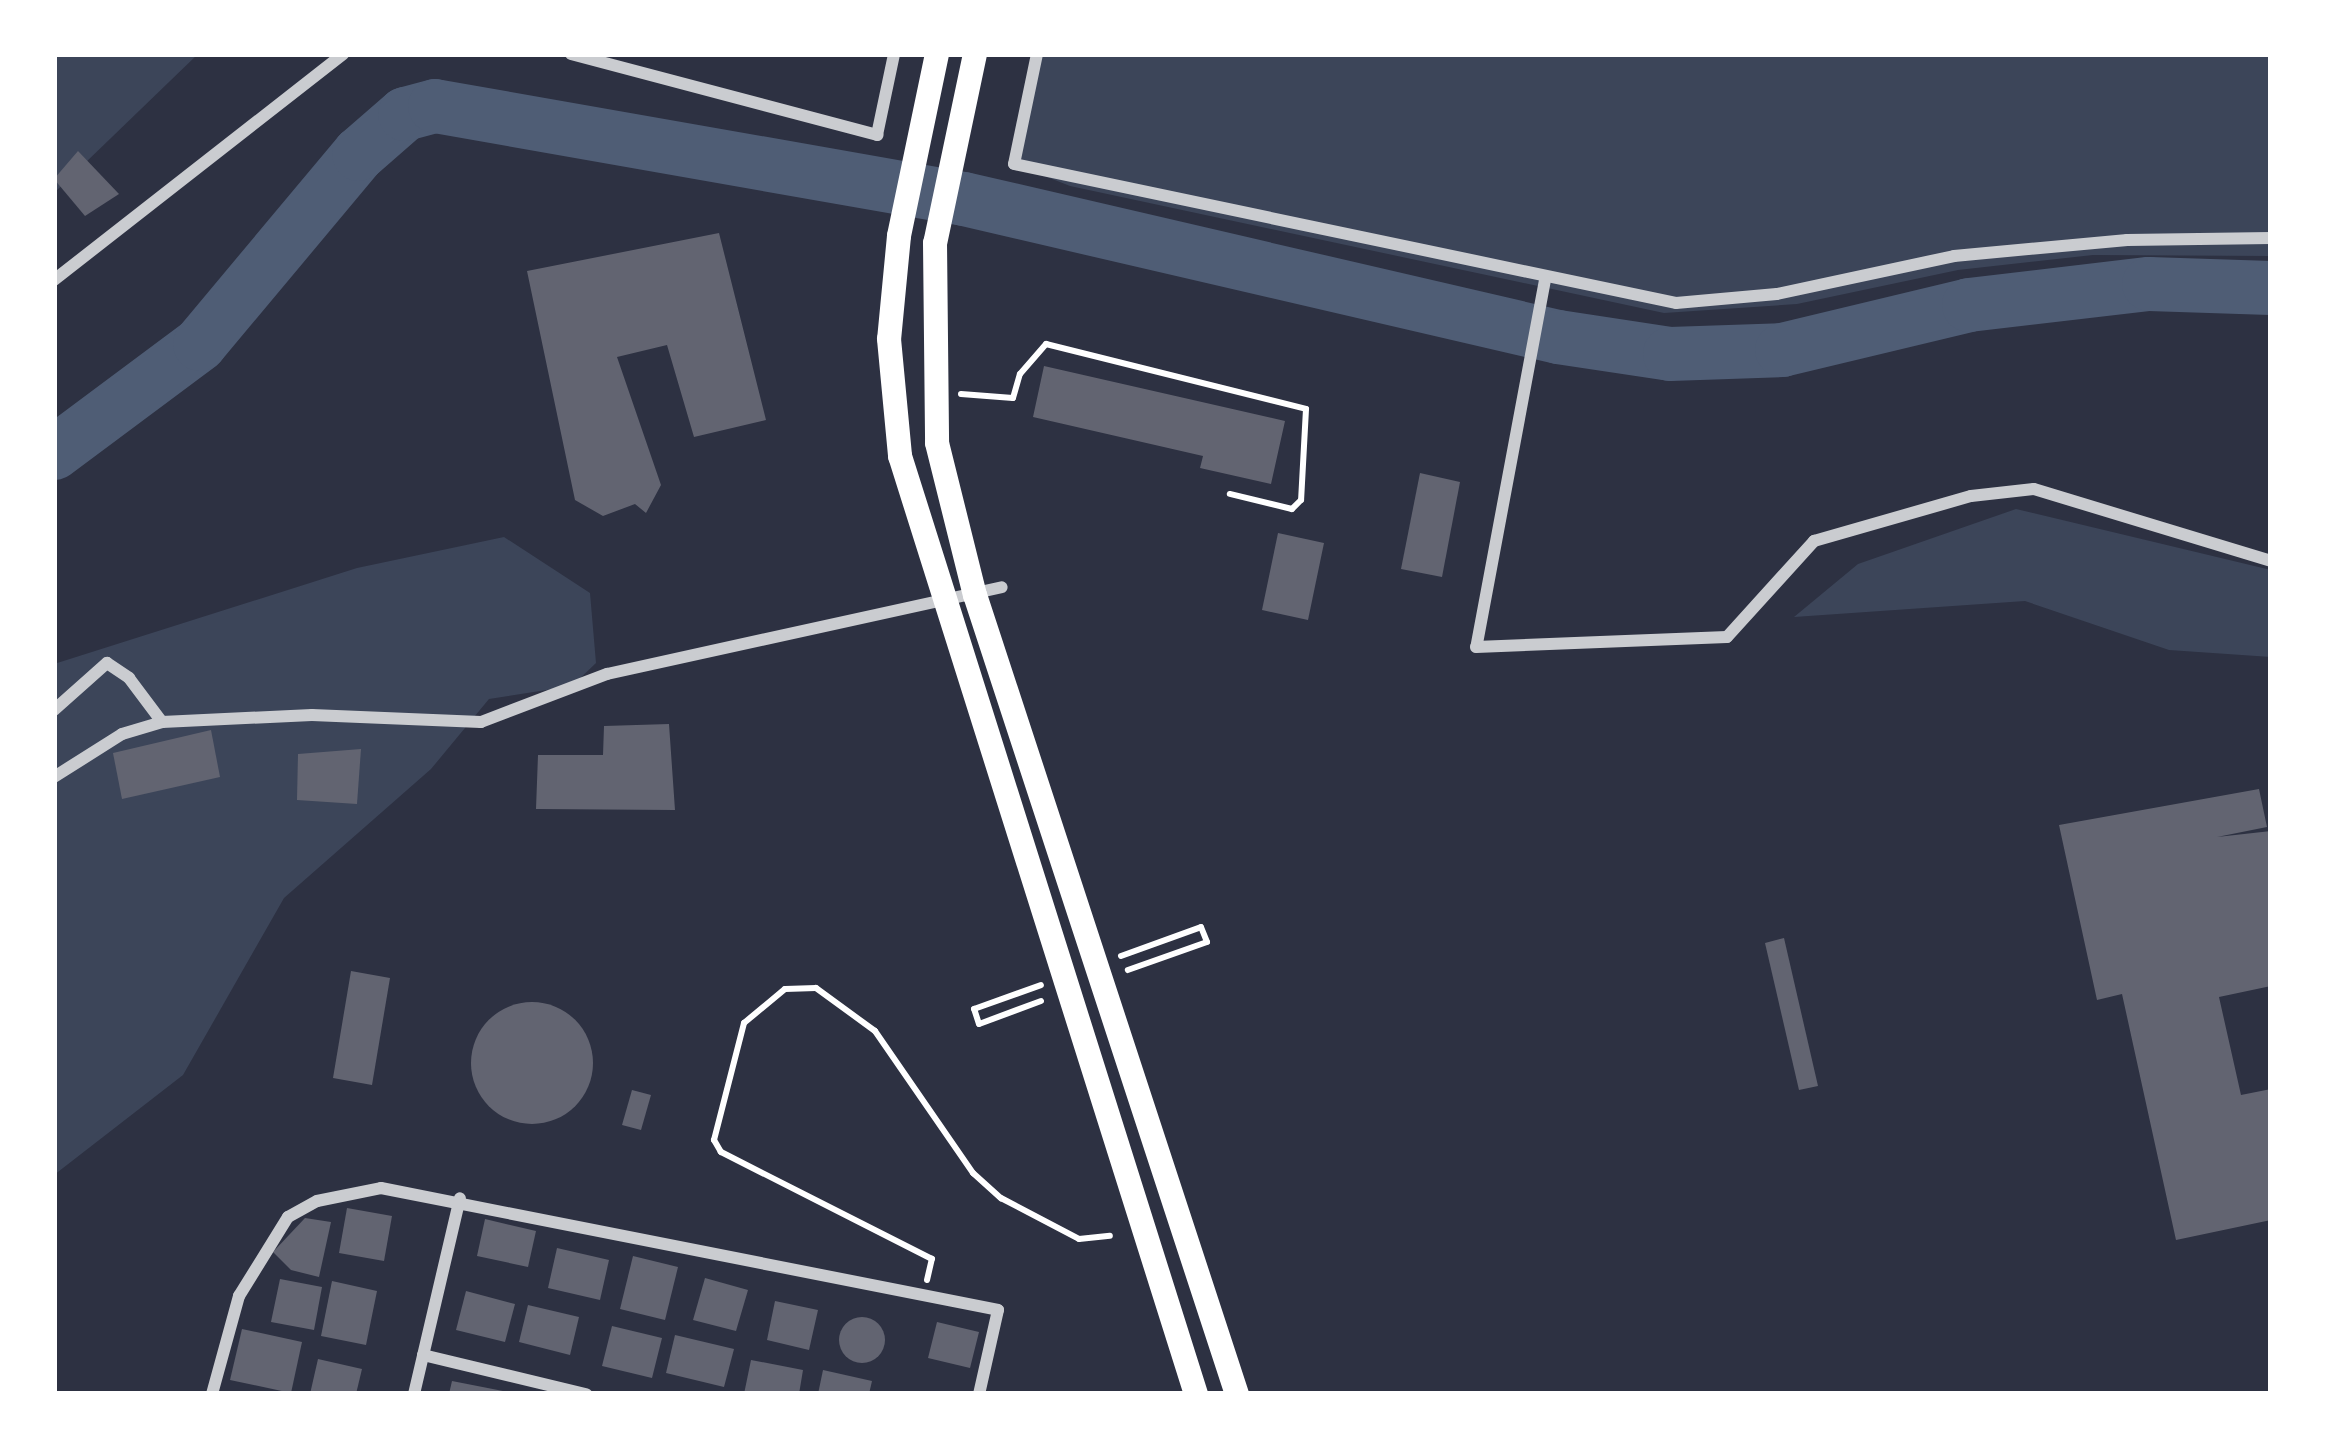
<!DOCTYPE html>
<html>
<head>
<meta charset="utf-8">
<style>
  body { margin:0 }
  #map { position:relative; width:2325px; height:1448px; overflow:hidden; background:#2d3142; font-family:"Libre Baskerville",serif }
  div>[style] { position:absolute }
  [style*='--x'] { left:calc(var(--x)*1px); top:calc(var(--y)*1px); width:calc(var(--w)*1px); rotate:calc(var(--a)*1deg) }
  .green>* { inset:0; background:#3c4559 }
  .river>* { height:54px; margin:-27px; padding:0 27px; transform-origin:27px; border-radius:27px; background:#4f5d75 }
  .building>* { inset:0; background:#626471 }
  .round { border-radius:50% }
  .path>* { height:6px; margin:-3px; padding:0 3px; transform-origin:3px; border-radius:3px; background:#fff }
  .minor>* { height:12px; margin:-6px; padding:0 6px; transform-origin:6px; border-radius:6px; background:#caccd0 }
  .secondary>* { height:24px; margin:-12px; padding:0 12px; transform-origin:12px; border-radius:12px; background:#fff }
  span { translate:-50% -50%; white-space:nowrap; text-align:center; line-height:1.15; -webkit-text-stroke:12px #fff; paint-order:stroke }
  .frame { position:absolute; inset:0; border:57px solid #fff; pointer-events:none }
</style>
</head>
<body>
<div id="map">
  <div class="green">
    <i style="clip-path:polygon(54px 54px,198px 54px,54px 193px)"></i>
    <i style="clip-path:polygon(1037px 54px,2271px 54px,2271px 256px,2093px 255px,1958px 270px,1797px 304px,1664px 313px,1070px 186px,1014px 164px)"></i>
    <i style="clip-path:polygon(2016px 509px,2271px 570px,2271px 657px,2169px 650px,2025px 601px,1794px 617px,1858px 564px)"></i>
    <i style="clip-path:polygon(504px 537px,590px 593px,596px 663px,572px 686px,489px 699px,431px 769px,284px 898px,183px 1075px,54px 1175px,54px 664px,357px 568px)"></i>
  </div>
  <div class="river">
    <i style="--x:54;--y:453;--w:182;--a:-36.7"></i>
    <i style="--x:200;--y:344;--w:248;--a:-50.1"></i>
    <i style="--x:359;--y:154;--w:61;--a:-41"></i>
    <i style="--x:405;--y:114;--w:31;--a:-15"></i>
    <i style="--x:435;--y:106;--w:537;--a:9.97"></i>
    <i style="--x:964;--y:199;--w:610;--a:13.08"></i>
    <i style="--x:1558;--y:337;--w:113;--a:8.6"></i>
    <i style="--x:1670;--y:354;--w:112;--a:-2"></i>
    <i style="--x:1782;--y:350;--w:192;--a:-13.5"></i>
    <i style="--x:1969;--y:305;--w:181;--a:-6.7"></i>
    <i style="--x:2149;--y:284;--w:122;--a:1.9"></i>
  </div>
  <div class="building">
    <i style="clip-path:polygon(78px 151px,119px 194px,85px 216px,54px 179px)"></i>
    <i style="clip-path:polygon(719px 233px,766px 420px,694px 437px,667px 345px,617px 357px,661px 485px,646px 513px,635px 504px,603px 516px,575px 500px,527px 271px)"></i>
    <i style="clip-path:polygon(1044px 366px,1285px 421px,1271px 484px,1200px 468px,1203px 456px,1033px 417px)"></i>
    <i style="clip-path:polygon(1420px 473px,1460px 482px,1442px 577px,1401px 569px)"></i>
    <i style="clip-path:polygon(1278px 533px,1324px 543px,1308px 620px,1262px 610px)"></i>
    <i style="clip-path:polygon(669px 724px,675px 810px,536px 809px,538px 755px,603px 755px,604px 726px)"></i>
    <i style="clip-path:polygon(211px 730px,220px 777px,122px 799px,113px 753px)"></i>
    <i style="clip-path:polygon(361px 749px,357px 804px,297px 800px,298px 754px)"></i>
    <i style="clip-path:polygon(2259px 789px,2267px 827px,2217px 837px,2271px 831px,2271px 986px,2219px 997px,2241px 1095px,2271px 1089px,2271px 1220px,2176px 1240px,2122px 994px,2097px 1000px,2059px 825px)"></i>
    <i style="clip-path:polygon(1784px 938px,1818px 1086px,1799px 1090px,1765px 943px)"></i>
    <i style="clip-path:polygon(351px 971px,390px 978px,372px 1085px,333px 1078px)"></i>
    <i class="round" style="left:471px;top:1002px;width:122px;height:122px"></i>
    <i style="clip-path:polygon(632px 1090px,651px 1095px,641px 1130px,622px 1125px)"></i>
    <i style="clip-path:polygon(347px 1208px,392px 1216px,384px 1261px,339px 1253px)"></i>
    <i style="clip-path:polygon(305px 1218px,331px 1222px,319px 1277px,291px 1270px,273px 1252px)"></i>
    <i style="clip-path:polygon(485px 1219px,536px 1231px,528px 1267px,477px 1256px)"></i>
    <i style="clip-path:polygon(557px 1248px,609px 1260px,600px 1300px,548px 1288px)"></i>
    <i style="clip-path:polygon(633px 1256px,678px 1267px,665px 1320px,620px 1309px)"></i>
    <i style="clip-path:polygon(705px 1278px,748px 1290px,736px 1331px,693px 1320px)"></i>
    <i style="clip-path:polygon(280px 1279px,322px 1287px,314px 1330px,271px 1322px)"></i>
    <i style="clip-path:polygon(332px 1281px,377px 1291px,366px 1345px,321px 1336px)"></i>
    <i style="clip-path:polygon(466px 1291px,515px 1304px,505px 1342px,456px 1330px)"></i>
    <i style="clip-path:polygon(775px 1301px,818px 1310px,809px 1350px,767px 1340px)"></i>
    <i style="clip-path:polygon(528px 1305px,579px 1317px,570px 1355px,519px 1342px)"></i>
    <i class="round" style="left:839px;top:1317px;width:46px;height:46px"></i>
    <i style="clip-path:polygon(937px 1322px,979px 1332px,970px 1368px,928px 1358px)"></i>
    <i style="clip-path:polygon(612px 1326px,662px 1338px,652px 1378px,602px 1366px)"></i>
    <i style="clip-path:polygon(242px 1329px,302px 1342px,291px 1393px,230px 1380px)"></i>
    <i style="clip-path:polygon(675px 1335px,734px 1349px,724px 1387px,666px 1373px)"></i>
    <i style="clip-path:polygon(318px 1359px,362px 1369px,356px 1394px,310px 1394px)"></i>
    <i style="clip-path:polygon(751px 1360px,803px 1370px,799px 1394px,744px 1394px)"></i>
    <i style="clip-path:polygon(823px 1370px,872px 1381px,869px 1394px,818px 1394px)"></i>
    <i style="clip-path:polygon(452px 1381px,508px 1392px,508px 1394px,449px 1394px)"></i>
  </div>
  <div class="path">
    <i style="--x:961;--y:394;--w:52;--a:4.4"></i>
    <i style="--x:1013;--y:398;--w:25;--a:-74"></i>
    <i style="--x:1020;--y:374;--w:40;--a:-49"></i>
    <i style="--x:1046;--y:344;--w:268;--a:14"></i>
    <i style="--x:1306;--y:409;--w:91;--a:93.1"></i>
    <i style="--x:1301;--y:500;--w:13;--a:135"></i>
    <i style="--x:1292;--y:509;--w:64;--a:-166.4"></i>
    <i style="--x:1121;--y:956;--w:85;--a:-19.9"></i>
    <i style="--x:1201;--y:927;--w:16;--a:68"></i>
    <i style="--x:1207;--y:942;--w:84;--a:160.5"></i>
    <i style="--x:1041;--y:1001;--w:66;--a:159.6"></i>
    <i style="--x:979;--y:1024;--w:16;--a:-108"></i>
    <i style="--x:974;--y:1009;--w:71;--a:-19.7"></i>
    <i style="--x:927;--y:1280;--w:22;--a:-77"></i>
    <i style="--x:932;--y:1259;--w:237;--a:-153.1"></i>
    <i style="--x:721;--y:1152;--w:14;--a:-120"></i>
    <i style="--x:714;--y:1140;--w:121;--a:-75.6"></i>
    <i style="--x:744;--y:1023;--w:53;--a:-39.7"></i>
    <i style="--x:785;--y:989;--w:31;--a:-2"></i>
    <i style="--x:816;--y:988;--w:73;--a:36.1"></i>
    <i style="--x:875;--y:1031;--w:173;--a:55.4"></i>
    <i style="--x:973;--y:1173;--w:38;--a:42"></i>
    <i style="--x:1001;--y:1198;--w:88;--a:27.7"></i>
    <i style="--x:1079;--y:1239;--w:31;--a:-6"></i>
  </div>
  <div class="minor">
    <i style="--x:571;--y:54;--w:317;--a:14.8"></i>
    <i style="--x:877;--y:135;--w:83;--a:-78.1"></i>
    <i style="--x:1037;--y:54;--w:112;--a:101.8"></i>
    <i style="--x:1014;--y:164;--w:676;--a:11.86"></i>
    <i style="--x:1676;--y:303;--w:101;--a:-5.1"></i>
    <i style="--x:1777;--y:294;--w:181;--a:-12.1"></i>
    <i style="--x:1954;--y:256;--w:174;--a:-5.3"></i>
    <i style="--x:2127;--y:240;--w:144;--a:-0.8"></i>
    <i style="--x:54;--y:280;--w:367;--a:-38"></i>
    <i style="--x:1545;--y:280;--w:373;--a:100.6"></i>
    <i style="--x:1476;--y:647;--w:251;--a:-2.3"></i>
    <i style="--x:1727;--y:637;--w:130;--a:-47.8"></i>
    <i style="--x:1814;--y:541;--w:163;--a:-16"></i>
    <i style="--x:1971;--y:496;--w:63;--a:-6.3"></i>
    <i style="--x:2034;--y:489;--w:248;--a:16.9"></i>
    <i style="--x:54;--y:710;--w:71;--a:-41.6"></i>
    <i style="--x:107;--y:663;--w:27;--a:34"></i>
    <i style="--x:129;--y:678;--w:55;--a:53.1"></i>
    <i style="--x:162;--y:722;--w:150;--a:-2.7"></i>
    <i style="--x:312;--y:715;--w:169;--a:2.4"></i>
    <i style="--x:481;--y:722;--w:135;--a:-20.9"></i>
    <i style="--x:607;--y:674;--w:404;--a:-12.4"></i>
    <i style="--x:54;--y:777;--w:80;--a:-32.3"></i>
    <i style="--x:122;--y:734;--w:42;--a:-16.7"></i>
    <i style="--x:423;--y:1355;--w:168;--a:13.5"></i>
    <i style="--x:212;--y:1394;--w:102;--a:-74.6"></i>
    <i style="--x:239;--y:1296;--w:93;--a:-58.2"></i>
    <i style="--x:288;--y:1217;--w:33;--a:-29"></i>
    <i style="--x:317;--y:1201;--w:65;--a:-11.5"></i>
    <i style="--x:381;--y:1188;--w:629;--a:11.18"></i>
    <i style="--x:998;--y:1310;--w:86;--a:102.7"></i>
    <i style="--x:414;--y:1394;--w:201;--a:-76.8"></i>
  </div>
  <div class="secondary">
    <i style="--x:937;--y:54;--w:186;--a:101.8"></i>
    <i style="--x:899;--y:236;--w:103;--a:95.5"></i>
    <i style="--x:889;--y:339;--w:118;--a:84.6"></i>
    <i style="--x:900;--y:456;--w:984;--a:72.49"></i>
    <i style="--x:975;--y:54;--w:193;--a:101.9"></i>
    <i style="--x:935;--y:243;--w:200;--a:89.4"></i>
    <i style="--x:937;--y:443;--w:157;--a:76"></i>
    <i style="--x:975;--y:595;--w:841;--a:71.85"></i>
  </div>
  <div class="frame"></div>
</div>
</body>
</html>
